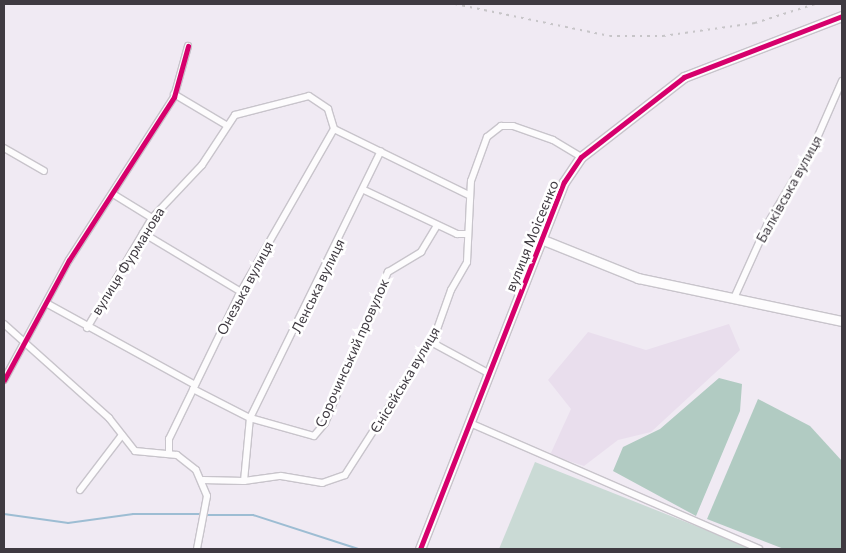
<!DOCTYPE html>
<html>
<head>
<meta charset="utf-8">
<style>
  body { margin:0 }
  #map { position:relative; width:846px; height:553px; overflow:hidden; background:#f0eaf3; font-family:Commissioner,sans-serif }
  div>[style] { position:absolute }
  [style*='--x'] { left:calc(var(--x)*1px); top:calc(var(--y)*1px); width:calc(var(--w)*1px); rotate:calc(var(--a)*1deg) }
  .built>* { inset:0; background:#e9deed }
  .green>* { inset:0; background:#cadad5 }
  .forest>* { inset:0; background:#b1cbc2 }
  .stream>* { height:2px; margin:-1px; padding:0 1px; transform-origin:1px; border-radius:1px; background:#9dbdd3 }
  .roads { filter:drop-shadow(1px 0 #c8c4cb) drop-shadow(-1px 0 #c8c4cb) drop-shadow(0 1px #c8c4cb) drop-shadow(0 -1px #c8c4cb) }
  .street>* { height:6px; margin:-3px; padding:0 3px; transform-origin:3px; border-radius:3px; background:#fdfcfd }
  .secondary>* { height:9px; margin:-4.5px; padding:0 4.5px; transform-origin:4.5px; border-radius:4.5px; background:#fdfcfd }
  .rail>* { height:2px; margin-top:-1px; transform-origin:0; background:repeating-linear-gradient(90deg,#c7c5c8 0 2.5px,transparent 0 7.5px) }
  .cycleway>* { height:5px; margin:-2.5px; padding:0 2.5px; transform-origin:2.5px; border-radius:2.5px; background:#d6006c }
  span { translate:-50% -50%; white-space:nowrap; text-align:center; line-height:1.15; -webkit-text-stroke:5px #fff; paint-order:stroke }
  .street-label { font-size:14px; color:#3f3a41 }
  .frame { position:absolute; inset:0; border:5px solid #3f3a41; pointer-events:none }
</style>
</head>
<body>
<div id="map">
  <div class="built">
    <i style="clip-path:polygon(729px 324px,740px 350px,651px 432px,618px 440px,584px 466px,550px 455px,571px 409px,548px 380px,588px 332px,646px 350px)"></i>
  </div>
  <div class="green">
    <i style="clip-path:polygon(535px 462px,754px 549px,499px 549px)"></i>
  </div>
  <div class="forest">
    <i style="clip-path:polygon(719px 378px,742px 384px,740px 411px,696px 516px,613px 471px,623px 447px,660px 429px)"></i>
    <i style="clip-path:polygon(758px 399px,810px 426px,842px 461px,842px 549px,784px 549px,707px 519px)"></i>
  </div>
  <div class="stream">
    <i style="--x:4;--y:514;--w:65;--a:8"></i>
    <i style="--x:68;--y:523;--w:66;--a:-7.9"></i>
    <i style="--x:133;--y:514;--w:68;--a:0"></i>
    <i style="--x:206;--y:515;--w:47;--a:0"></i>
    <i style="--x:253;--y:515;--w:110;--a:17.9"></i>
  </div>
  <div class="roads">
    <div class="street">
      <i style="--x:174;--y:94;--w:61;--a:30.8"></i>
      <i style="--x:334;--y:129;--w:150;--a:26.1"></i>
      <i style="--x:4;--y:148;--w:46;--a:29.9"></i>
      <i style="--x:364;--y:190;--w:103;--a:25.3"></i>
      <i style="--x:457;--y:234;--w:9;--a:0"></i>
      <i style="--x:113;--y:194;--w:46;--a:31.6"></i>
      <i style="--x:143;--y:233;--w:114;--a:31"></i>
      <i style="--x:735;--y:296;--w:80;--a:-65.7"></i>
      <i style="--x:768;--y:223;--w:91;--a:-59.5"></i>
      <i style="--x:814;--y:145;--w:70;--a:-66.4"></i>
      <i style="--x:46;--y:303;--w:170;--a:28.8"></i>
      <i style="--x:4;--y:324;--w:141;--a:41.8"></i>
      <i style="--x:109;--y:418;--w:42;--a:51.8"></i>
      <i style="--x:135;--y:451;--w:42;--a:5.4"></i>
      <i style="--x:177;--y:455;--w:24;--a:38"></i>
      <i style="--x:196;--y:470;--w:28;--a:67"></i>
      <i style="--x:207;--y:496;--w:54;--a:100.7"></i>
      <i style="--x:87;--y:328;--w:128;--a:-59.4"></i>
      <i style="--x:152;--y:218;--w:73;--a:-46.7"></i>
      <i style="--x:202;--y:165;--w:60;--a:-56.6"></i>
      <i style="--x:235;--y:115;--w:76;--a:-14.4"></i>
      <i style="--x:309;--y:96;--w:23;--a:34"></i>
      <i style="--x:328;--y:109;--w:21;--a:73"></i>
      <i style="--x:431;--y:342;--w:67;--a:28.5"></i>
      <i style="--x:4;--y:380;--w:136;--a:-61.6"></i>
      <i style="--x:69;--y:260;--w:194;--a:-57.2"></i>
      <i style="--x:174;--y:97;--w:53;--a:-74.6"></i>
      <i style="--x:193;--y:389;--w:64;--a:27"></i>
      <i style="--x:250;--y:418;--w:66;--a:15.7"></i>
      <i style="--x:314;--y:436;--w:17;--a:-50"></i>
      <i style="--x:325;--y:423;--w:164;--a:-67.4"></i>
      <i style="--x:388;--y:272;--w:39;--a:-31"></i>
      <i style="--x:421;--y:252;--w:31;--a:-59"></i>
      <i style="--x:472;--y:424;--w:313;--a:23.5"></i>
      <i style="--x:169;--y:453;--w:14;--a:-90"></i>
      <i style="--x:169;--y:439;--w:162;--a:-64.1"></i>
      <i style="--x:240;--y:293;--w:189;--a:-60.2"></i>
      <i style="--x:203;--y:480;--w:41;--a:1.4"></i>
      <i style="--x:244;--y:481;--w:37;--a:-8"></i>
      <i style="--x:281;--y:476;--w:42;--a:9.7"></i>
      <i style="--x:322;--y:483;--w:24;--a:-19"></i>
      <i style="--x:345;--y:475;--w:166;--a:-57.3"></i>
      <i style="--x:435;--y:335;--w:48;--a:-70.4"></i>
      <i style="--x:451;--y:290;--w:32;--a:-60"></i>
      <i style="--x:467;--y:262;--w:81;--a:-87.2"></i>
      <i style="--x:471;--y:181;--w:47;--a:-70"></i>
      <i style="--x:487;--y:137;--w:18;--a:-38"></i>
      <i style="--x:501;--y:126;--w:12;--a:0"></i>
      <i style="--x:513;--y:126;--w:42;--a:19.3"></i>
      <i style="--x:553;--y:140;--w:33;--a:31"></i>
      <i style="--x:244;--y:481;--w:63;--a:-84.6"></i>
      <i style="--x:250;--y:418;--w:297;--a:-63.9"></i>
      <i style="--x:80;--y:490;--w:69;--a:-52.6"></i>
    </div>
    <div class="secondary">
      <i style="--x:541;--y:239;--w:105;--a:21.9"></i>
      <i style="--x:638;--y:278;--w:208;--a:11.9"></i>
      <i style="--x:420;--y:549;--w:394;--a:-68.6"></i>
      <i style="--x:564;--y:182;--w:30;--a:-56"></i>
      <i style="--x:581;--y:157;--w:130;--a:-37.8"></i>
      <i style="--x:684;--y:77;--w:169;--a:-21.1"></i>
    </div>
  </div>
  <div class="rail">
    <i style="--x:455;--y:4;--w:158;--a:11.7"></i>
    <i style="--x:610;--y:36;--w:53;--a:0"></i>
    <i style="--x:663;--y:36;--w:93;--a:-8"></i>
    <i style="--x:755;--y:23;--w:63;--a:-17.6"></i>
  </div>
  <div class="cycleway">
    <i style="--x:4;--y:380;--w:136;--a:-61.6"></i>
    <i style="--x:69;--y:260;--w:194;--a:-57.2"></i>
    <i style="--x:174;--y:97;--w:53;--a:-74.6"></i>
    <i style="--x:420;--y:549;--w:394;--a:-68.6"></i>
    <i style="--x:564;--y:182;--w:30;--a:-56"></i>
    <i style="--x:581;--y:157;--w:130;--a:-37.8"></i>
    <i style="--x:684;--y:77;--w:169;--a:-21.1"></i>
  </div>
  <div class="street-label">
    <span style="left:789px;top:189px;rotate:-61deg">Балківська вулиця</span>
    <span style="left:532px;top:236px;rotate:-68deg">вулиця Моісеєнко</span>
    <span style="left:128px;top:261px;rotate:-58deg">вулиця Фурманова</span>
    <span style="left:318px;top:286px;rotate:-64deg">Ленська вулиця</span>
    <span style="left:245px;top:288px;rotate:-62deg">Онезька вулиця</span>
    <span style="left:352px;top:353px;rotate:-66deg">Сорочинський провулок</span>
    <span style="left:405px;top:380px;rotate:-59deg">Єнісейська вулиця</span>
  </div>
  <div class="frame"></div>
</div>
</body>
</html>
